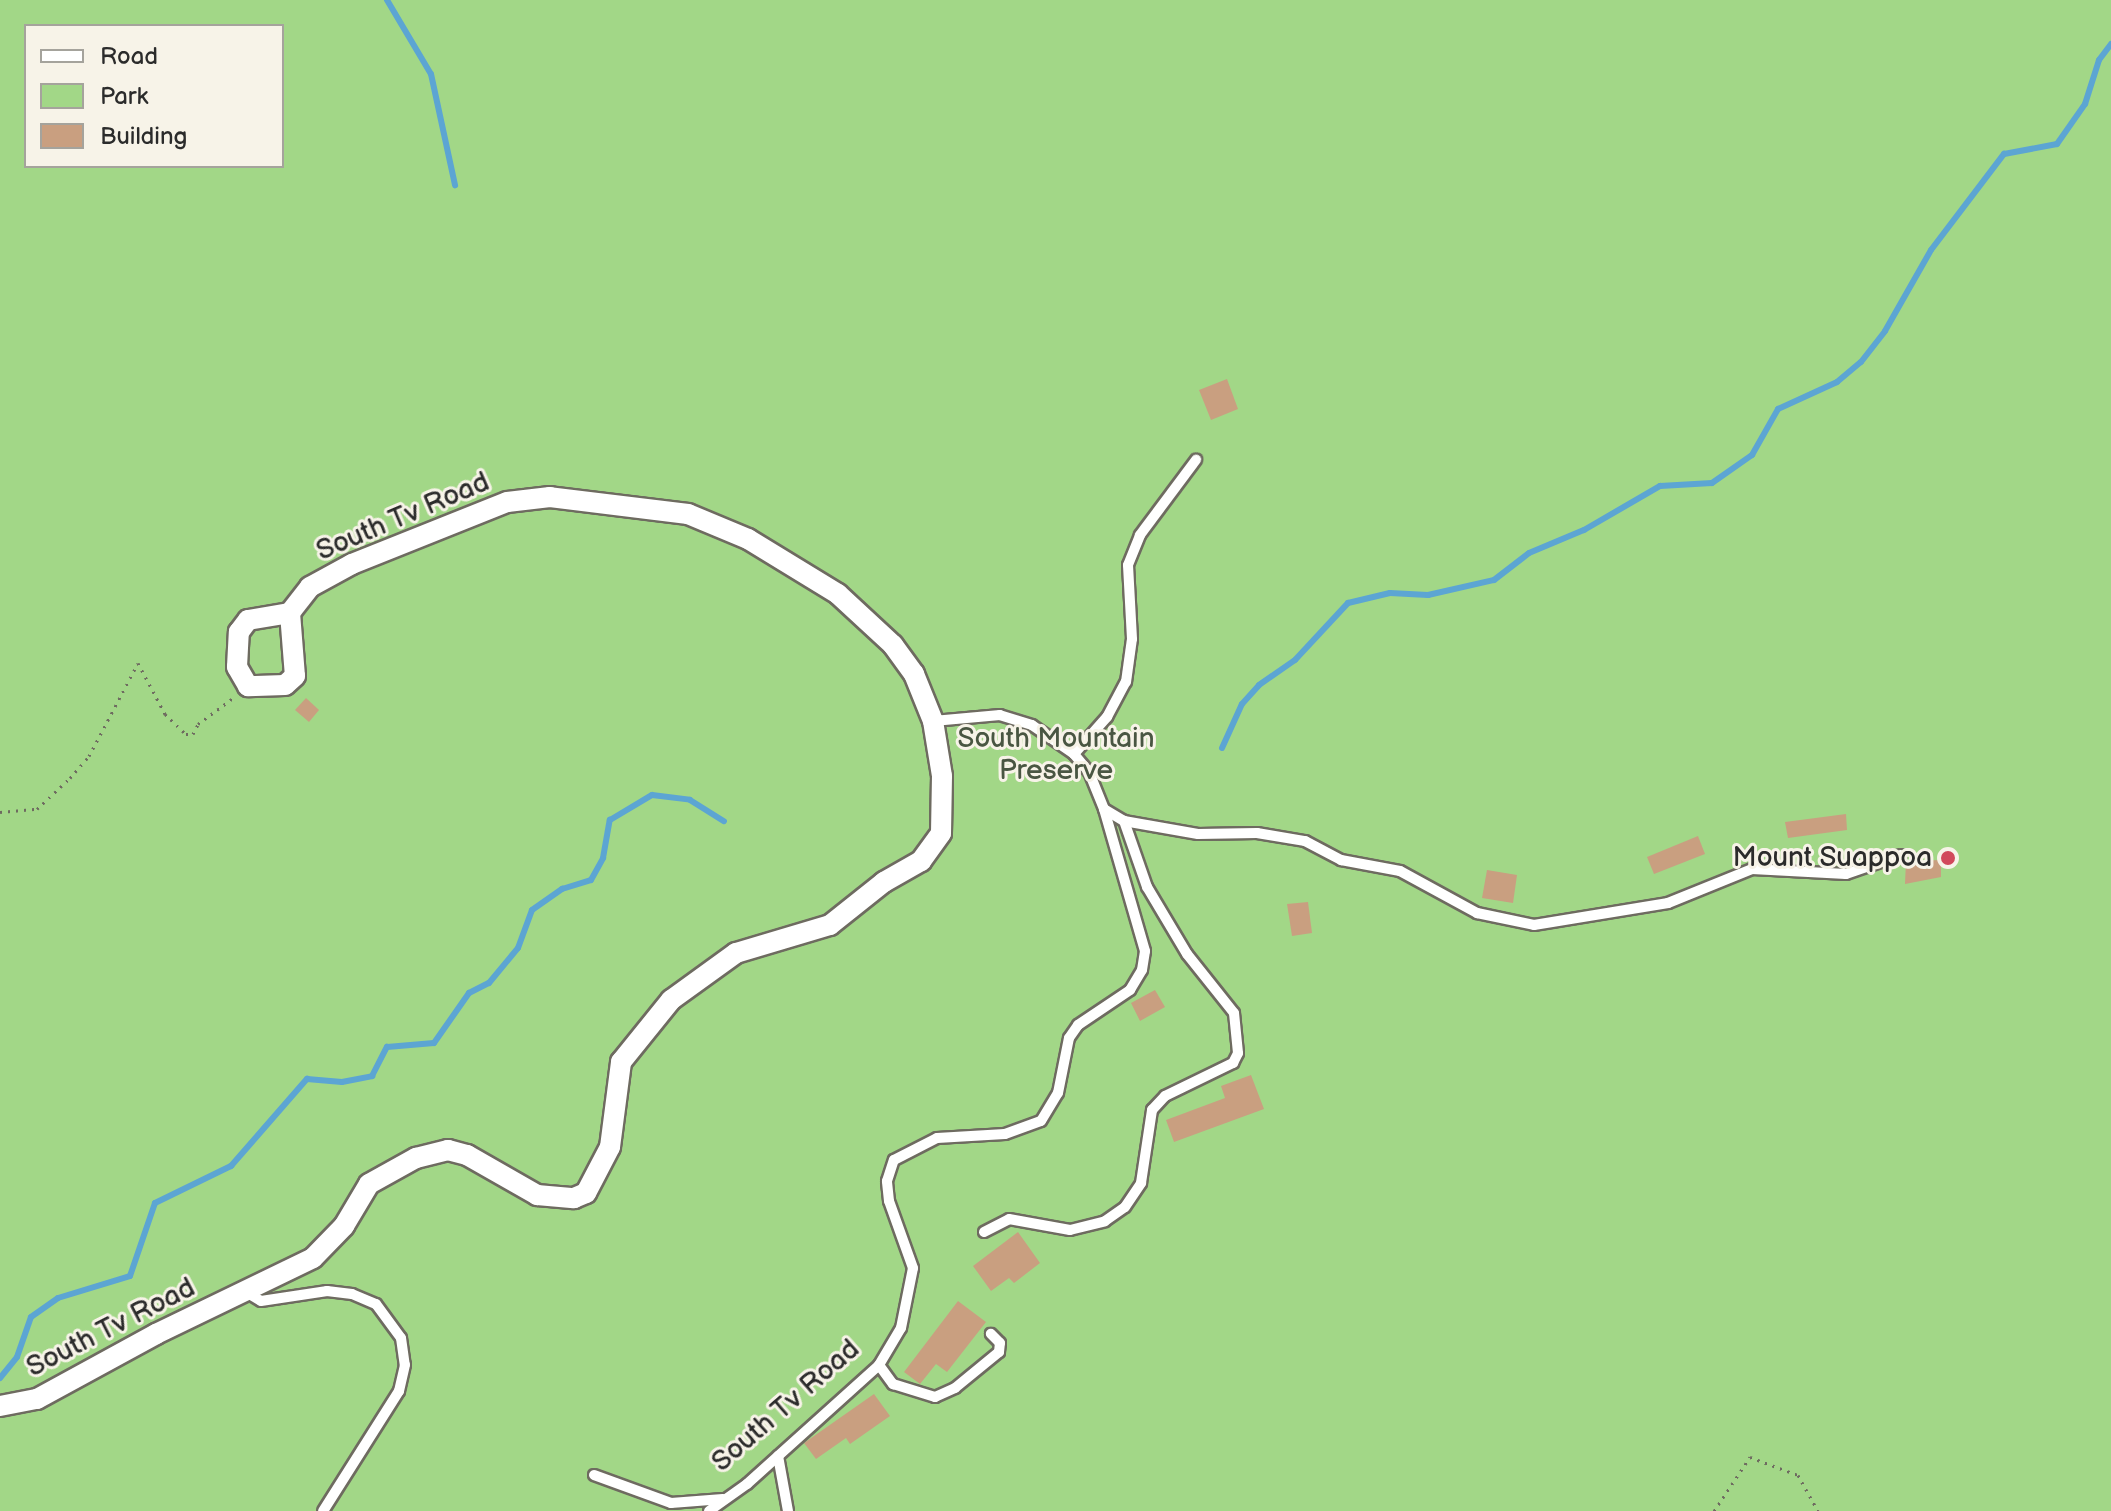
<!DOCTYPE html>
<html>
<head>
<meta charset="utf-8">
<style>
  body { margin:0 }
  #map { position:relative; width:2111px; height:1511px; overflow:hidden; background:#eae2c1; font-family:"Balsamiq Sans",sans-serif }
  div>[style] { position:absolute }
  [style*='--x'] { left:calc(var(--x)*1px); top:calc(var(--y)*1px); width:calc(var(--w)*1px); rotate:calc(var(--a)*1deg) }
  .green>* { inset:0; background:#a2d787 }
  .stream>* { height:6px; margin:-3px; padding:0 3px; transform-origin:3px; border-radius:3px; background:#5ca5d3 }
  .building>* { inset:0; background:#c99f80 }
  .path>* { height:3px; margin-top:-1.5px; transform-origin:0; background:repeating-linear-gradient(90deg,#6e6b60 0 2px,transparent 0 8px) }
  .roads { filter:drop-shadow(2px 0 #6e6b60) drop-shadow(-2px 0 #6e6b60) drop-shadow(0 2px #6e6b60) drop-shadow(0 -2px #6e6b60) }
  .service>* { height:10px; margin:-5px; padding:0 5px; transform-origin:5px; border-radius:5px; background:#fff }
  .minor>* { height:20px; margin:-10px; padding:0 10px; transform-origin:10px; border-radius:10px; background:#fff }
  .dots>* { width:22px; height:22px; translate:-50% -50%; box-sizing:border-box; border:4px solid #f7f3e8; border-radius:50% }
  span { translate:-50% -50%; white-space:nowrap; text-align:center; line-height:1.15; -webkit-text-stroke:6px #f7f3e8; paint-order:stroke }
  .street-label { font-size:28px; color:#2b2b2b }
  .park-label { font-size:28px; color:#495642 }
  .poi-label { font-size:28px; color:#2b2b2b }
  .right { translate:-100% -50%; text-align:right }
  .legend { position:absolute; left:24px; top:24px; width:260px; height:144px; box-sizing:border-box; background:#f7f3e8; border:2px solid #a5a39c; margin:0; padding:10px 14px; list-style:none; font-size:24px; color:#2b2b2b }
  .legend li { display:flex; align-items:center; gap:16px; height:40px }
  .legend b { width:40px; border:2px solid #a5a39c }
</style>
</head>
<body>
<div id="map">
  <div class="green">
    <i style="clip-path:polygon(evenodd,0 0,2111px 0,2111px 1511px,0 1511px,0 0,26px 26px,282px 26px,282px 166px,26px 166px,26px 26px)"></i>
  </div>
  <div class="stream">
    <i style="--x:387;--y:0;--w:86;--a:59.3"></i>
    <i style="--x:431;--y:74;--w:114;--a:77.8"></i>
    <i style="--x:1222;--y:748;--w:48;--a:-65.6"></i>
    <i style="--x:1242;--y:704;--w:25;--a:-48"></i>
    <i style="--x:1259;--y:685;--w:44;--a:-34.8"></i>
    <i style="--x:1295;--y:660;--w:78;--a:-47.1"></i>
    <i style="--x:1348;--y:603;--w:43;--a:-13.4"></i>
    <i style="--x:1390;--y:593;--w:38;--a:3"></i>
    <i style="--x:1428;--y:595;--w:68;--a:-12.8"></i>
    <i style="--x:1494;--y:580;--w:44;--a:-37.6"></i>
    <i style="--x:1529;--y:553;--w:60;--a:-22.7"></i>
    <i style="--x:1584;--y:530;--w:88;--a:-30.1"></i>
    <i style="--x:1660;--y:486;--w:52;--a:-3.3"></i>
    <i style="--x:1712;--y:483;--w:49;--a:-35"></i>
    <i style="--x:1752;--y:455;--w:53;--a:-60.5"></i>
    <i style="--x:1778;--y:409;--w:65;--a:-24.6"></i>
    <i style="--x:1837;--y:382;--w:31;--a:-40"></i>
    <i style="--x:1861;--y:362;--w:39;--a:-52"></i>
    <i style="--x:1885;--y:331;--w:93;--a:-60.4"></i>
    <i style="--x:1931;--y:250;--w:121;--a:-52.8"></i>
    <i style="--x:2004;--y:154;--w:54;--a:-10.7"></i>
    <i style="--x:2057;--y:144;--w:49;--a:-55"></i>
    <i style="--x:2085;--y:104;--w:46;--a:-72.3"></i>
    <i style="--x:2099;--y:60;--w:20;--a:-53"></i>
    <i style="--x:0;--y:1378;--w:27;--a:-51"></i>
    <i style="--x:17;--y:1357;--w:42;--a:-70.7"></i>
    <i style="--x:31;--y:1317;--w:33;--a:-35"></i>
    <i style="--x:58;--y:1298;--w:75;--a:-17"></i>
    <i style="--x:130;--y:1276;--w:77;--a:-71.1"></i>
    <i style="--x:155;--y:1203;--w:85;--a:-26"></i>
    <i style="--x:231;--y:1166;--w:116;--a:-48.9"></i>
    <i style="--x:307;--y:1079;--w:35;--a:5"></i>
    <i style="--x:342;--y:1082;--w:31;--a:-11"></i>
    <i style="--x:372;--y:1076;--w:33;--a:-63"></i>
    <i style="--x:387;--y:1047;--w:47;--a:-4.9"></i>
    <i style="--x:434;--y:1043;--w:61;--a:-55"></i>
    <i style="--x:469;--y:993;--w:22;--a:-27"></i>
    <i style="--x:489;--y:983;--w:45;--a:-50.4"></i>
    <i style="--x:518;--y:948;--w:40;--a:-69.8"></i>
    <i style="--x:532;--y:910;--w:37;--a:-35"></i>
    <i style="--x:562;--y:889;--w:30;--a:-17"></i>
    <i style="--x:591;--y:880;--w:25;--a:-61"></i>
    <i style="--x:603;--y:858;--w:39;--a:-80"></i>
    <i style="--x:610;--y:820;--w:49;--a:-30.8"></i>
    <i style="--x:652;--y:795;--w:38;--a:7"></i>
    <i style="--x:690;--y:800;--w:40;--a:32"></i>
  </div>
  <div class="building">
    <i style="clip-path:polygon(1227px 379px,1238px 409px,1211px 420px,1199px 390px)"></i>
    <i style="clip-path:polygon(306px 698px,319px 710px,309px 722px,295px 710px)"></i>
    <i style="clip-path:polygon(1846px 814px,1847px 830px,1788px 838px,1785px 822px)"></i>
    <i style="clip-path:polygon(1698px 836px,1705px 854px,1654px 874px,1647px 857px)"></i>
    <i style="clip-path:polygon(1941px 860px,1941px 877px,1905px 884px,1906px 861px)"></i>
    <i style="clip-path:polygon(1487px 870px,1517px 875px,1513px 903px,1482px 898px)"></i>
    <i style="clip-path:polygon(1308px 902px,1312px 933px,1292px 936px,1287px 904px)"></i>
    <i style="clip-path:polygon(1155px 990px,1165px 1007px,1140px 1021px,1131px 1003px)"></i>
    <i style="clip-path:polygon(1251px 1075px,1264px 1109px,1174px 1142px,1166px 1120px,1225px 1098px,1221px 1086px)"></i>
    <i style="clip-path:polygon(1018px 1232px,1040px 1263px,1014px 1283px,1009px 1278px,991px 1291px,973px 1266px)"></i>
    <i style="clip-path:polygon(958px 1301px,986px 1322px,947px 1372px,936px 1364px,920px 1384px,904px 1372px)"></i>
    <i style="clip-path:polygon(874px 1394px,890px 1416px,850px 1444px,846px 1438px,816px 1459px,804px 1443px)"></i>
  </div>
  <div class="path">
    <i style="--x:0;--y:812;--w:37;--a:-5"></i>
    <i style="--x:37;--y:809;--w:45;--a:-43.2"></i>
    <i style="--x:70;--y:778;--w:29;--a:-49"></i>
    <i style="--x:89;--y:756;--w:105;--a:-62.2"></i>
    <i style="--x:138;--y:663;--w:58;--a:62.1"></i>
    <i style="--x:165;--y:714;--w:29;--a:44"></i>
    <i style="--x:186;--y:734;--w:7;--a:0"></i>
    <i style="--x:193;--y:734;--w:11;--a:-63"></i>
    <i style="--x:198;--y:724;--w:44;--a:-36.6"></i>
    <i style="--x:1714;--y:1511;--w:65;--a:-56.3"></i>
    <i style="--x:1750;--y:1457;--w:51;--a:20.6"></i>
    <i style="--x:1798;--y:1475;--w:41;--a:60.9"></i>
  </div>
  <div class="roads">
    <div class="service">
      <i style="--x:1074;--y:754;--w:50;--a:-48.3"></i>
      <i style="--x:1107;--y:717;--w:40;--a:-62"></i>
      <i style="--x:1126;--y:682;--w:43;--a:-82.1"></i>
      <i style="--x:1132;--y:639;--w:74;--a:-93.1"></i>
      <i style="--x:1128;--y:565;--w:32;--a:-68"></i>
      <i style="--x:1140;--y:535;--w:94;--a:-53.3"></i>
      <i style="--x:1104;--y:809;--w:23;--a:31"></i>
      <i style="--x:1124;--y:821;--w:75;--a:10"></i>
      <i style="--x:1198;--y:834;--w:59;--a:-1"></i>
      <i style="--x:1257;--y:833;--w:49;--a:9.5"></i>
      <i style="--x:1305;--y:841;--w:41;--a:27.8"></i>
      <i style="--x:1341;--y:860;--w:60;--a:10.6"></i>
      <i style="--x:1400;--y:871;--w:88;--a:28.6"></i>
      <i style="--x:1477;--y:913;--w:58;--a:11.9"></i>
      <i style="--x:1534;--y:925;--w:136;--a:-9.3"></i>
      <i style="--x:1668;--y:903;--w:91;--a:-22"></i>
      <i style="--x:1752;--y:869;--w:94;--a:3"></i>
      <i style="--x:1846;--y:874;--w:58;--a:-19.1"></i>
      <i style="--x:984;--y:1232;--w:28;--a:-27"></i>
      <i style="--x:1009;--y:1219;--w:62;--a:10.2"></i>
      <i style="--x:1070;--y:1230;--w:36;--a:-14"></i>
      <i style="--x:1105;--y:1221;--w:24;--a:-35"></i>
      <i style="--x:1125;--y:1207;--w:29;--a:-56"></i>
      <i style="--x:1141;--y:1183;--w:74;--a:-81.4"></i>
      <i style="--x:1152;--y:1110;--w:19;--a:-47"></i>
      <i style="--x:1165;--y:1096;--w:76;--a:-25.9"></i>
      <i style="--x:1233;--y:1063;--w:11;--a:-63"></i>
      <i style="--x:1238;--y:1053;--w:40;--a:-95.7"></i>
      <i style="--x:1234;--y:1013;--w:75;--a:-128.5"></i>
      <i style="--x:1187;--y:954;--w:78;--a:-120.8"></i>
      <i style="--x:1147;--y:887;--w:70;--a:-109.2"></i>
      <i style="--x:246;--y:1292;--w:17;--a:31"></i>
      <i style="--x:261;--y:1301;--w:67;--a:-8.6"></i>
      <i style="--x:327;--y:1291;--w:25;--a:7"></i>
      <i style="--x:352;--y:1294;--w:26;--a:23"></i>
      <i style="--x:376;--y:1304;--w:42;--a:53.7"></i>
      <i style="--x:401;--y:1338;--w:27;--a:82"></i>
      <i style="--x:405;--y:1365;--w:27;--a:103"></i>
      <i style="--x:399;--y:1391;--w:142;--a:122.3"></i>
      <i style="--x:879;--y:1365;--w:24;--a:54"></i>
      <i style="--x:893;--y:1384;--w:44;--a:17.2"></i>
      <i style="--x:935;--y:1397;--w:22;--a:-24"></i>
      <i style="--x:955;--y:1388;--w:57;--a:-39.3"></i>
      <i style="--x:999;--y:1352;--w:9;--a:-84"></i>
      <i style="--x:1000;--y:1343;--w:13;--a:-135"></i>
      <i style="--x:778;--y:1456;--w:56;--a:79.7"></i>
      <i style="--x:594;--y:1475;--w:82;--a:20"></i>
      <i style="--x:671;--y:1503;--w:52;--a:-4.4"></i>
      <i style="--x:709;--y:1511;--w:47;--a:-35.4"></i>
      <i style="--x:747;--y:1484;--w:178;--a:-42"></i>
      <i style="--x:879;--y:1365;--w:43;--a:-59.3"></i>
      <i style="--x:901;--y:1328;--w:61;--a:-78.7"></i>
      <i style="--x:913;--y:1268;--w:71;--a:-109.7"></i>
      <i style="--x:889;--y:1201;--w:20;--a:-96"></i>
      <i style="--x:887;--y:1181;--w:22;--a:-72"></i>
      <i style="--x:894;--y:1160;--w:48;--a:-27.1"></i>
      <i style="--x:937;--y:1138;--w:68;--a:-3.4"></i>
      <i style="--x:1005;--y:1134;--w:38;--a:-20"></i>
      <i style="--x:1041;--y:1121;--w:33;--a:-59"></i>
      <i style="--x:1058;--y:1093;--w:56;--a:-78.7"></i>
      <i style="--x:1069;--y:1038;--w:16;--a:-55"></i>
      <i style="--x:1078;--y:1025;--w:63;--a:-33.9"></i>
      <i style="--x:1130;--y:990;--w:23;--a:-59"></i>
      <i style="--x:1142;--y:970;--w:19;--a:-81"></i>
      <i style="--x:1145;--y:951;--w:148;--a:-106.1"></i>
      <i style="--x:1104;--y:809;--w:40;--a:-112"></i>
      <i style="--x:1089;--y:772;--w:23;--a:-130"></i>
      <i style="--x:1074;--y:754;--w:51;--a:-145.4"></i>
      <i style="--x:1032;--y:725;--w:34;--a:-163"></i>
      <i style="--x:1000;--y:715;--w:67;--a:174.9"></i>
    </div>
    <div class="minor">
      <i style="--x:290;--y:613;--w:63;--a:85.5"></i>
      <i style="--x:295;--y:676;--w:13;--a:138"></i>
      <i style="--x:285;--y:685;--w:37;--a:178"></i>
      <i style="--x:248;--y:686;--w:22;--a:-120"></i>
      <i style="--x:237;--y:667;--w:35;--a:-87"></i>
      <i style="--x:239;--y:632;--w:15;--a:-53"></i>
      <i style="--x:248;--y:620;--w:43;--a:-9.5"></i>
      <i style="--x:0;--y:1406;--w:38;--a:-11"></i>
      <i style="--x:37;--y:1399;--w:136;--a:-28.6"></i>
      <i style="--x:156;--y:1334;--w:174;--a:-25.8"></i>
      <i style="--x:313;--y:1258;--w:45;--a:-45.9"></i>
      <i style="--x:344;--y:1226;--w:49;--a:-59.2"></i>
      <i style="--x:369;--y:1184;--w:54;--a:-29"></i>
      <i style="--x:416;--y:1158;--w:33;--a:-14"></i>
      <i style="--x:448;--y:1150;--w:20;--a:15"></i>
      <i style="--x:467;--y:1155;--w:81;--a:29.7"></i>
      <i style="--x:537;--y:1195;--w:37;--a:5"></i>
      <i style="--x:574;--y:1198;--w:13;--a:-23"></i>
      <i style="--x:586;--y:1193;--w:52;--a:-62.4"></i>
      <i style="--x:610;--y:1147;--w:86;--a:-82.6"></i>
      <i style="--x:621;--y:1062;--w:80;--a:-51.1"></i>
      <i style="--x:671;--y:1000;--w:80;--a:-35.9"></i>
      <i style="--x:736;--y:953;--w:98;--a:-16.6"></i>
      <i style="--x:830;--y:925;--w:69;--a:-38.5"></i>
      <i style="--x:884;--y:882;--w:43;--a:-29.6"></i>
      <i style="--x:921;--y:861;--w:34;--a:-54"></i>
      <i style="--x:941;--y:833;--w:57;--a:-89"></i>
      <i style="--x:942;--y:776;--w:56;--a:-99.3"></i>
      <i style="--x:933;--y:721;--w:51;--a:-112"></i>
      <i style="--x:914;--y:674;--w:36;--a:-126"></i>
      <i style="--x:893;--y:645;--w:75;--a:-137.2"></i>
      <i style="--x:838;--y:594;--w:105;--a:-148.6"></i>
      <i style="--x:748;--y:539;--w:65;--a:-157.4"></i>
      <i style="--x:688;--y:514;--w:139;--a:-173"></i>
      <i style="--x:550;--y:497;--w:43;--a:173.4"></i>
      <i style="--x:507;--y:502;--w:167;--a:158.2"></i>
      <i style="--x:352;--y:564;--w:48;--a:151.3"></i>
      <i style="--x:310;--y:587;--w:33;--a:128"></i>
    </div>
  </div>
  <div class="dots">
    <i style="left:1948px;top:858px;background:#d1495b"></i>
  </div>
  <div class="street-label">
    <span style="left:403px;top:517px;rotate:-23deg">South Tv Road</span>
    <span style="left:111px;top:1328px;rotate:-27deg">South Tv Road</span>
    <span style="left:786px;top:1406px;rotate:-41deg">South Tv Road</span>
  </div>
  <div class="park-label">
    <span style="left:1056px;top:755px">South Mountain<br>Preserve</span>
  </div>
  <div class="poi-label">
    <span class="right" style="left:1932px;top:858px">Mount Suappoa</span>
  </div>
  <ul class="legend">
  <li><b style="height:10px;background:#fff"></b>Road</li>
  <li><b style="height:22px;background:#a2d787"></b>Park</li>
  <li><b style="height:22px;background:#c99f80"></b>Building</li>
  </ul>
</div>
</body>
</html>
